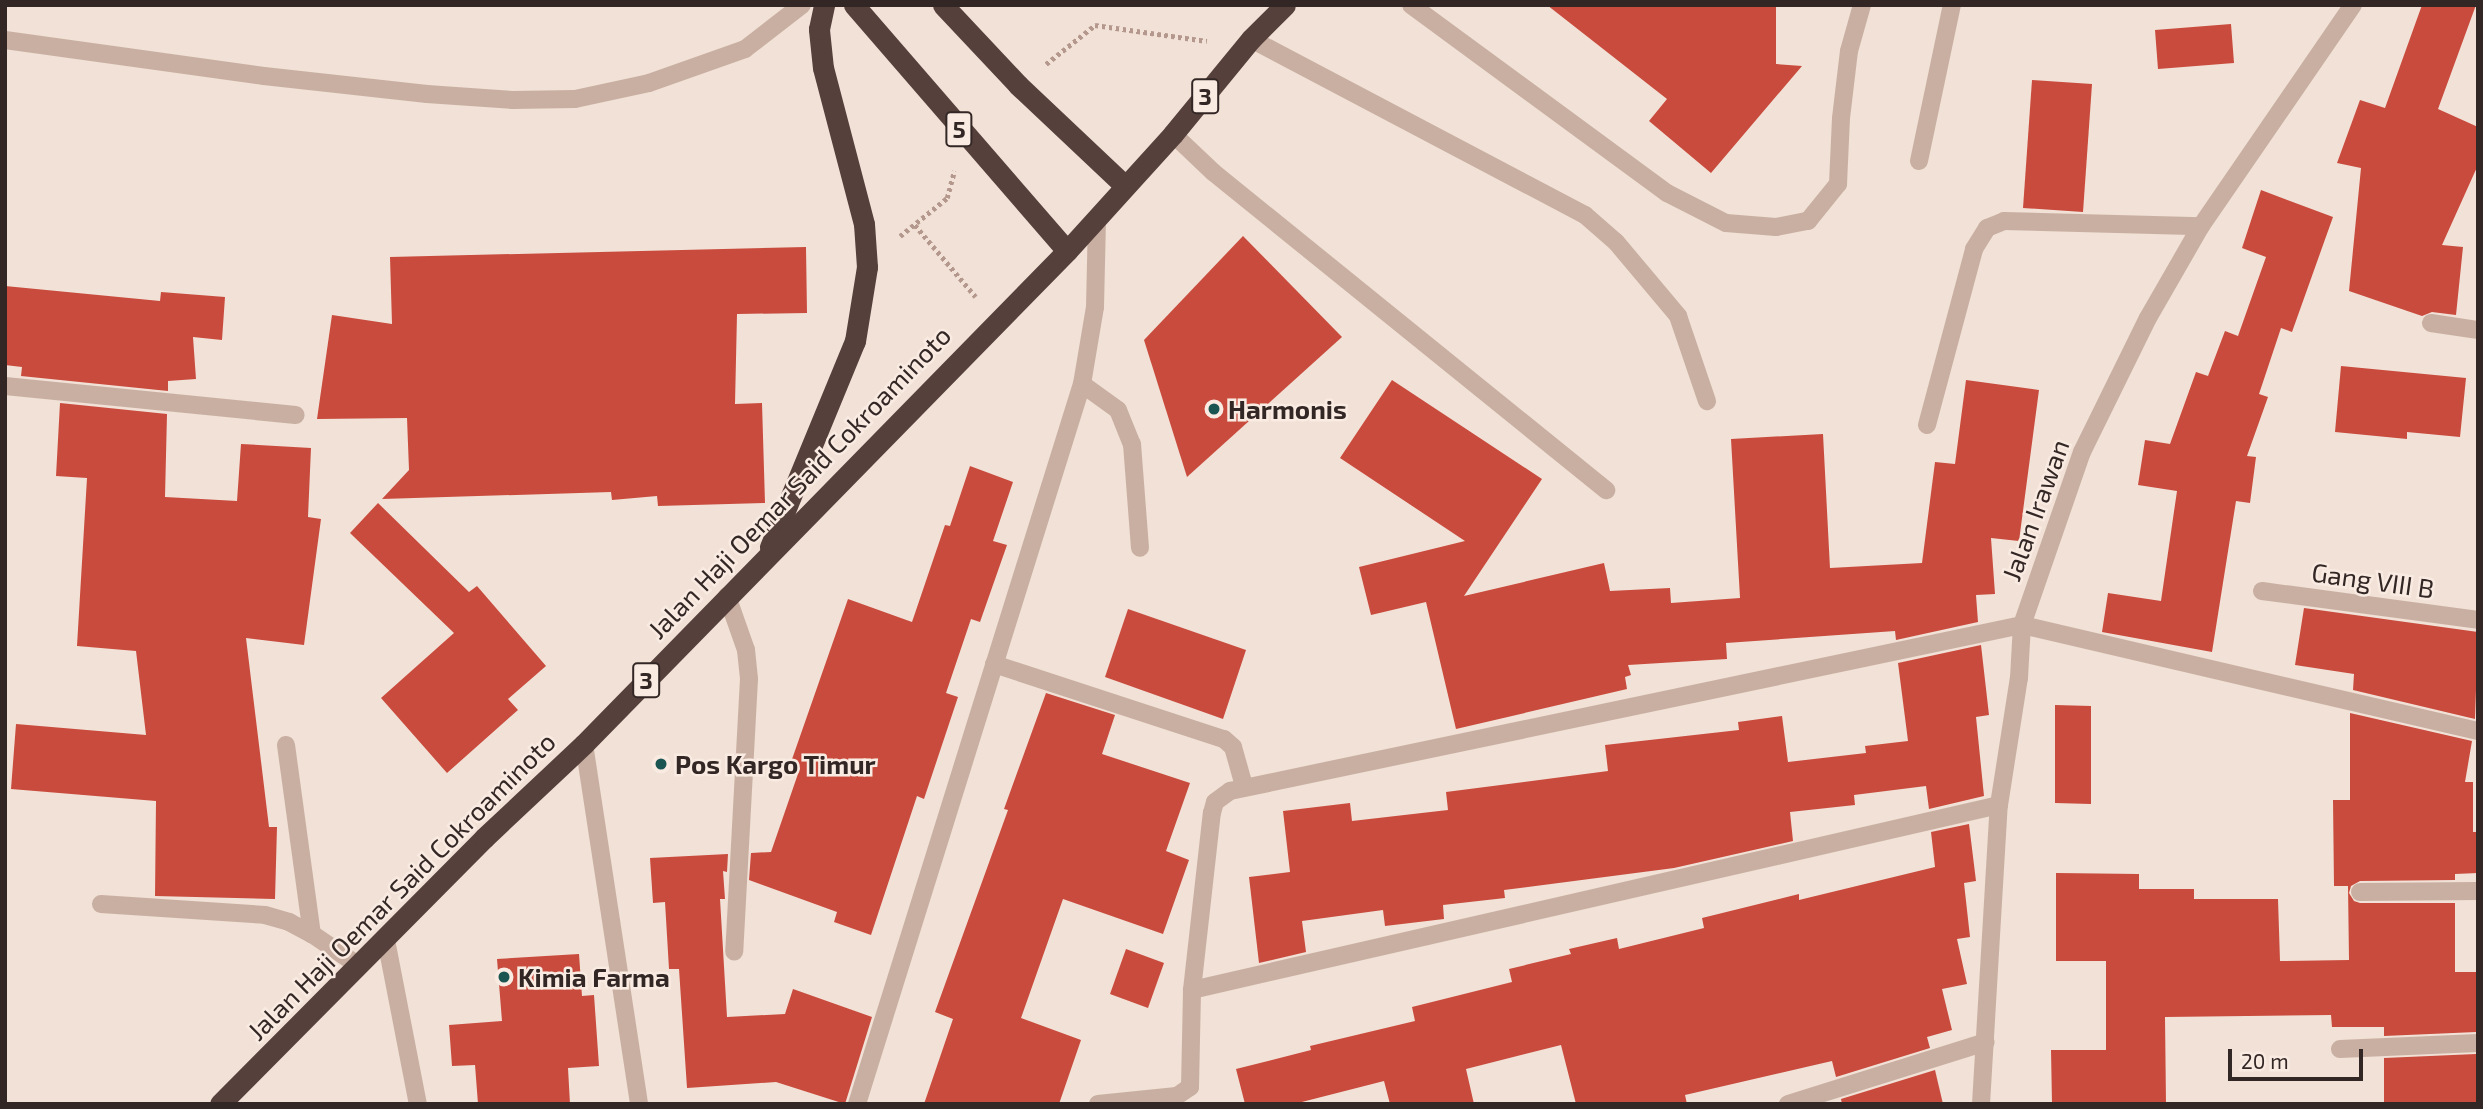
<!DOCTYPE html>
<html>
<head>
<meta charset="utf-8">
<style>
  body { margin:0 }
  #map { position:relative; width:2483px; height:1109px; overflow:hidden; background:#f1e1d6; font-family:"Exo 2",sans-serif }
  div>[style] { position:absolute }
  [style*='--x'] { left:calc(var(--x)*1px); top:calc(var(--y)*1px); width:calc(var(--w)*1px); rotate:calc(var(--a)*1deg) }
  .building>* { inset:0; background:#c94b3d }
  .path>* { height:4.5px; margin-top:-2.25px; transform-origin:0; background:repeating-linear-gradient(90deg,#b5988d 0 3.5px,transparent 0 7px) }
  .lane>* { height:18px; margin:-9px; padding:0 9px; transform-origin:9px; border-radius:9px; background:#c9afa2 }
  .street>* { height:18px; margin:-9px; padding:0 9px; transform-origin:9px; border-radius:9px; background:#c9afa2 }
  .highway>* { height:21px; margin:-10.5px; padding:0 10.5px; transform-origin:10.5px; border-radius:10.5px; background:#55403c }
  .dots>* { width:19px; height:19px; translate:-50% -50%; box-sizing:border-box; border:4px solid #f9ebe2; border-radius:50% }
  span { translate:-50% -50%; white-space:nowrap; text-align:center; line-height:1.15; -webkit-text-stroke:5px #f9ebe2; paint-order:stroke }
  .shield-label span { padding:2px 5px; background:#f9ebe2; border:2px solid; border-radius:5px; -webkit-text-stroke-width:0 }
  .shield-label { font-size:24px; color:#332725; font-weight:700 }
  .poi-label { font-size:26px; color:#332725; font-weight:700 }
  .left { translate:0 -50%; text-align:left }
  .street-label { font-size:26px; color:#332725 }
  .frame { position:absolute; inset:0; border:7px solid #332725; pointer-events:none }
  .scale { position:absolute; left:2228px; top:1049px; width:135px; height:32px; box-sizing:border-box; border:4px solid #332725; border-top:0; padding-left:9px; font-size:21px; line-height:24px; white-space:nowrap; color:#332725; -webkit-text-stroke:5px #f9ebe2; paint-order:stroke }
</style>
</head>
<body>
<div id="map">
  <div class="building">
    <i style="clip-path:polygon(1547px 5px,1776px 5px,1776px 64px,1802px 66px,1711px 173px,1649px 121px,1667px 99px)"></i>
    <i style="clip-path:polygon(2422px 5px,2476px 5px,2438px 109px,2478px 127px,2478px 165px,2442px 245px,2463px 247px,2456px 315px,2432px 312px,2422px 316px,2349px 291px,2361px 168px,2337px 163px,2360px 100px,2385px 108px)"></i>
    <i style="clip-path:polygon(2231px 24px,2234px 63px,2158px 69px,2155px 30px)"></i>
    <i style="clip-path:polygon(2032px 80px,2092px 84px,2083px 212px,2023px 208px)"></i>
    <i style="clip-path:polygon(2261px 190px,2333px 217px,2292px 332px,2281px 328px,2259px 394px,2268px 397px,2247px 456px,2256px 457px,2250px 503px,2236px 501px,2212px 652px,2102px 632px,2108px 593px,2161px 601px,2177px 491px,2138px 485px,2145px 440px,2170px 444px,2196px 372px,2208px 376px,2225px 331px,2238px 336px,2266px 257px,2242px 248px)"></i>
    <i style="clip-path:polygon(1243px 236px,1342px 337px,1187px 477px,1144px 340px)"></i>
    <i style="clip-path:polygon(806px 247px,807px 313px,737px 314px,735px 404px,762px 403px,765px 503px,658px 506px,657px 496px,612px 500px,611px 492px,382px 499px,409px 470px,407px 418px,317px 419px,332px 315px,392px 324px,390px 257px)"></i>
    <i style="clip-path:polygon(5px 286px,160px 301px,161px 292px,225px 297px,222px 340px,193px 337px,196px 379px,168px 381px,168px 391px,21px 376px,22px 367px,5px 365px)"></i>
    <i style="clip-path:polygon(2341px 366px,2466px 378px,2460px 437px,2407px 432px,2407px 439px,2335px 432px)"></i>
    <i style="clip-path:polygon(1392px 380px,1542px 479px,1464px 596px,1604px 563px,1610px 591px,1670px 588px,1671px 603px,1740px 598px,1731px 439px,1823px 434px,1830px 568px,1922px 563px,1935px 462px,1955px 464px,1966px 380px,2039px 390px,2019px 541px,1991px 538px,1995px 594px,1976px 595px,1978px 622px,1896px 640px,1895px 631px,1726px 643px,1727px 659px,1628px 665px,1631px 675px,1625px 677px,1627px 689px,1456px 729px,1426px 602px,1371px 615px,1359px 567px,1465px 541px,1340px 458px)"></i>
    <i style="clip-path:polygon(60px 403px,167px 414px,165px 497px,237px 501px,241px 444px,311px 448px,308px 517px,321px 519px,304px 645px,246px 638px,269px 827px,277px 827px,275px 899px,155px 896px,156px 801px,11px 789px,16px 724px,146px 735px,136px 651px,77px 646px,87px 478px,56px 476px)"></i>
    <i style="clip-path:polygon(970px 466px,1013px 482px,993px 541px,1007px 545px,980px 622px,971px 619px,946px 693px,958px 697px,924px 799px,917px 796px,871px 935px,834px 922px,837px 912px,749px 880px,751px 853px,771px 852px,800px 768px,790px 765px,848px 599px,912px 622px,945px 525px,950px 526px)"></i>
    <i style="clip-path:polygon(378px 503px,469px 592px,477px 586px,546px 666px,508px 699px,518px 710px,447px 773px,381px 698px,454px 633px,350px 533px)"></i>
    <i style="clip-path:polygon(2304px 608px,2478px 632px,2475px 719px,2353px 690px,2354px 674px,2295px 665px)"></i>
    <i style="clip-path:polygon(1128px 609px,1246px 650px,1223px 719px,1105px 677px)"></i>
    <i style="clip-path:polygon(1981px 645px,1989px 715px,1976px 717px,1984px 796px,1929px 809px,1926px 786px,1854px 795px,1855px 805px,1790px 812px,1793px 841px,1674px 868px,1504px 890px,1505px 898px,1443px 905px,1444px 919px,1385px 926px,1383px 910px,1302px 921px,1306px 952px,1259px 963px,1249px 877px,1290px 872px,1283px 811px,1350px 803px,1352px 821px,1448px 810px,1446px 792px,1608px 771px,1605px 745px,1739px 730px,1738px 722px,1782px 716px,1788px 762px,1866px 753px,1865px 746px,1908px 741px,1898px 663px)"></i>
    <i style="clip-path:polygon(1046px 693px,1115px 715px,1102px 754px,1190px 783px,1166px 851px,1189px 860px,1163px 934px,1063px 899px,1021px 1018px,1081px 1040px,1059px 1104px,924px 1104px,953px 1019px,935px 1012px,1008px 810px,1004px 809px)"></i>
    <i style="clip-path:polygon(2055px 705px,2091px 706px,2091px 804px,2055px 803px)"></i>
    <i style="clip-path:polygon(2350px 713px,2472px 741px,2465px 782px,2473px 782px,2473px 832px,2478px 832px,2478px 873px,2455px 874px,2455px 880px,2360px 881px,2351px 886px,2349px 893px,2354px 901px,2360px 903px,2455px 903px,2455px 972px,2477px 972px,2476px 1032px,2384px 1036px,2384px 1027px,2332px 1027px,2331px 1015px,2165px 1017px,2166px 1104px,2052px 1104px,2051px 1050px,2106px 1050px,2106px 961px,2056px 961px,2056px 873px,2139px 874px,2139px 889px,2194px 889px,2194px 899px,2278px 899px,2280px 961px,2349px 960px,2348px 886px,2334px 886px,2333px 800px,2350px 800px)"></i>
    <i style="clip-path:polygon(1969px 824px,1976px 881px,1964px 883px,1970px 937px,1957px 939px,1967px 984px,1942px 989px,1952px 1030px,1927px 1037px,1930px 1048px,1836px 1077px,1832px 1061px,1685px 1095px,1687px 1104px,1576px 1104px,1561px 1045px,1466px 1069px,1474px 1104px,1390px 1104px,1384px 1081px,1294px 1104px,1245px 1104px,1236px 1069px,1311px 1050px,1310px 1046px,1415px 1021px,1412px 1007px,1512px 982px,1509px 969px,1571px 954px,1569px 949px,1617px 938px,1619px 949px,1704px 928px,1702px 918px,1799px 894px,1799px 900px,1935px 867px,1931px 832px)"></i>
    <i style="clip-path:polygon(728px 854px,727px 872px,723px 871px,725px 899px,720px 899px,727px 1017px,785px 1014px,793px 989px,872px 1017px,845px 1104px,776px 1082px,687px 1088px,679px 969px,669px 969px,665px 902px,653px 903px,650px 858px)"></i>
    <i style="clip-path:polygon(1126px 949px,1164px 963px,1148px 1008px,1110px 994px)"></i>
    <i style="clip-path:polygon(579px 954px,582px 996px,594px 995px,599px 1066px,568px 1068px,570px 1104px,478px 1104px,475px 1065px,452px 1066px,449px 1025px,502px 1021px,497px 959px)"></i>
    <i style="clip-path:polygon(2476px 1054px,2476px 1104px,2384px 1104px,2384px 1058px)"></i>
    <i style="clip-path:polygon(1935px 1070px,1943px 1104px,1842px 1104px,1841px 1099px)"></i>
  </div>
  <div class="path">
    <i style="--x:1046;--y:64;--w:63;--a:-38.5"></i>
    <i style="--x:1095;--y:25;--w:113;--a:8.1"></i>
    <i style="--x:915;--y:225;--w:94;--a:49.7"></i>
    <i style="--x:900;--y:236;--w:60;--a:-39"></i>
    <i style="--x:947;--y:198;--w:28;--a:-75"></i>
  </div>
  <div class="lane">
    <i style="--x:1411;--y:5;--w:318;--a:36.3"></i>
    <i style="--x:1667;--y:193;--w:66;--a:27"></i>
    <i style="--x:1726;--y:223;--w:50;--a:4.6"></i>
    <i style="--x:1776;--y:227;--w:33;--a:-11"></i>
    <i style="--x:1808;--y:221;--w:48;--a:-51"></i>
    <i style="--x:1838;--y:184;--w:66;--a:-87.4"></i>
    <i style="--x:1841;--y:118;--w:67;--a:-83.2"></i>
    <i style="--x:1849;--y:51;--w:48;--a:-74.2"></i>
    <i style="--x:1251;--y:39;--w:378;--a:27.8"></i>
    <i style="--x:1585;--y:215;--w:41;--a:41.1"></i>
    <i style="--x:1616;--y:242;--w:97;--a:50"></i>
    <i style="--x:1678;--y:316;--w:90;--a:71.2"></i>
    <i style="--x:5;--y:40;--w:261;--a:7.9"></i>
    <i style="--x:264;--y:76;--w:164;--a:6.3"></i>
    <i style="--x:427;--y:94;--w:86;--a:4"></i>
    <i style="--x:513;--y:100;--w:62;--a:-0.9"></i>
    <i style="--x:575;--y:99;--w:76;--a:-12.2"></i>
    <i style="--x:649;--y:83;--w:102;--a:-19.5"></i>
    <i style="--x:745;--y:49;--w:72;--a:-37.7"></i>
    <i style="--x:1173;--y:134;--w:55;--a:43.5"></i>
    <i style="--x:1213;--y:172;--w:506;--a:38.98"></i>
    <i style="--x:1919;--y:161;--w:159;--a:-78.1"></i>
    <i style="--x:1082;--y:384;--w:44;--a:35.8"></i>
    <i style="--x:1118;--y:410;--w:37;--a:68"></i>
    <i style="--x:1132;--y:444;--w:104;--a:85.6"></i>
    <i style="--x:286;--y:745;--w:191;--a:82.2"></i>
    <i style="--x:101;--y:904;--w:164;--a:3.8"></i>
    <i style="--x:265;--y:915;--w:25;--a:16"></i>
    <i style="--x:289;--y:922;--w:26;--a:28"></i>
    <i style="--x:312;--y:934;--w:57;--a:34.2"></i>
  </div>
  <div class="street">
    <i style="--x:2431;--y:323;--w:48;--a:8.5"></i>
    <i style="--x:5;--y:386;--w:292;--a:5.7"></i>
    <i style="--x:1927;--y:425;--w:182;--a:-75"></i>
    <i style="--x:1974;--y:249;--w:25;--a:-58"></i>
    <i style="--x:1987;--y:228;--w:18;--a:-22"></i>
    <i style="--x:2004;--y:221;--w:197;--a:1.5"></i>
    <i style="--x:2262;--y:591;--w:218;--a:7.6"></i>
    <i style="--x:727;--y:596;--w:57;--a:70.6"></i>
    <i style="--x:746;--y:650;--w:29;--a:84"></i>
    <i style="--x:749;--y:679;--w:273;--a:93.1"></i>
    <i style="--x:994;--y:664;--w:242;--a:18.1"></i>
    <i style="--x:1224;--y:739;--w:12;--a:42"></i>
    <i style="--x:1233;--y:747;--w:41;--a:74.2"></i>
    <i style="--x:584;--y:744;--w:364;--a:81.3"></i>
    <i style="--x:1999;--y:805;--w:828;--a:167.09"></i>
    <i style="--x:1192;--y:990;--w:178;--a:-83.6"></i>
    <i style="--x:1212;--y:813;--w:11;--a:-75"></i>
    <i style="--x:1215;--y:802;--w:19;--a:-36"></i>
    <i style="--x:1230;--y:791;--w:809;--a:-11.84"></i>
    <i style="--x:2022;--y:625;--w:468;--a:13.1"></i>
    <i style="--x:2360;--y:892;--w:118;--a:-0.5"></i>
    <i style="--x:386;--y:940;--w:167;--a:79"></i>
    <i style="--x:2340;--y:1049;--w:138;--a:-2.5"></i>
    <i style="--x:857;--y:1104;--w:754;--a:-72.65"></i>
    <i style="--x:1082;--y:384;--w:78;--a:-80.4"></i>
    <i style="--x:1095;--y:307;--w:89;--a:-88.7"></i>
    <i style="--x:1098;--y:1104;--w:79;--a:-5.8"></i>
    <i style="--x:1177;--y:1096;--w:16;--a:-35"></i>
    <i style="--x:1190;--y:1087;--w:97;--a:-88.8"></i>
    <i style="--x:1788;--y:1104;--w:207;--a:-17.4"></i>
    <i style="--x:1981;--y:1104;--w:300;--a:-86.6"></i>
    <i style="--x:1999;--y:805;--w:129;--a:-81.1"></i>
    <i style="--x:2019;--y:678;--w:53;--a:-86.8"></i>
    <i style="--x:2022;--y:625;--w:183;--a:-70.9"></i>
    <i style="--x:2082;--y:452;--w:149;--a:-63.8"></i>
    <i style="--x:2148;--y:318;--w:106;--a:-60.1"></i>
    <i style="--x:2201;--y:226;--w:268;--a:-55.5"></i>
  </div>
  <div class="highway">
    <i style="--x:854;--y:5;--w:325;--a:49.1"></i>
    <i style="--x:943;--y:5;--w:110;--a:46.8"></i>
    <i style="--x:1018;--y:85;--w:147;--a:43.3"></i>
    <i style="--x:770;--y:547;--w:223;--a:-67.6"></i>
    <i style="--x:855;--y:341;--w:75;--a:-80.8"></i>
    <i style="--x:867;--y:267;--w:43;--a:-94"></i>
    <i style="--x:864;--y:224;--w:161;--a:-104.7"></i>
    <i style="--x:823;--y:68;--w:39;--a:-96"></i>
    <i style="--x:819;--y:29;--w:25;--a:-78"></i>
    <i style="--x:220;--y:1104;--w:375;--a:-45.2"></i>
    <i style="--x:484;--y:838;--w:137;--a:-43.2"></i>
    <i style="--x:584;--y:744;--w:690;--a:-45.59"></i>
    <i style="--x:1067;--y:251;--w:158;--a:-47.8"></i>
    <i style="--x:1173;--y:134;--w:123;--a:-50.6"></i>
    <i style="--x:1251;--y:39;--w:48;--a:-45"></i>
  </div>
  <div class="dots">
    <i style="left:1214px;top:409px;background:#1a5551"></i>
    <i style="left:661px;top:764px;background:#1a5551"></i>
    <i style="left:504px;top:977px;background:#1a5551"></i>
  </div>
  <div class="shield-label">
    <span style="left:1205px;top:96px">3</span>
    <span style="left:959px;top:129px">5</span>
    <span style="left:646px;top:680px">3</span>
  </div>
  <div class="poi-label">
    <span class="left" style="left:1228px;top:409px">Harmonis</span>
    <span class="left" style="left:675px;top:764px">Pos Kargo Timur</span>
    <span class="left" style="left:518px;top:977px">Kimia Farma</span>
  </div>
  <div class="street-label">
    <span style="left:799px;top:482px;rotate:-46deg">Jalan Haji Oemar Said Cokroaminoto</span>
    <span style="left:2035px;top:510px;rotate:-70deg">Jalan Irawan</span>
    <span style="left:2373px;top:580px;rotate:8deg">Gang VIII B</span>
    <span style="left:401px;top:886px;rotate:-45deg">Jalan Haji Oemar Said Cokroaminoto</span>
  </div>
  <div class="frame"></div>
  <div class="scale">20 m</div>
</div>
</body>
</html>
